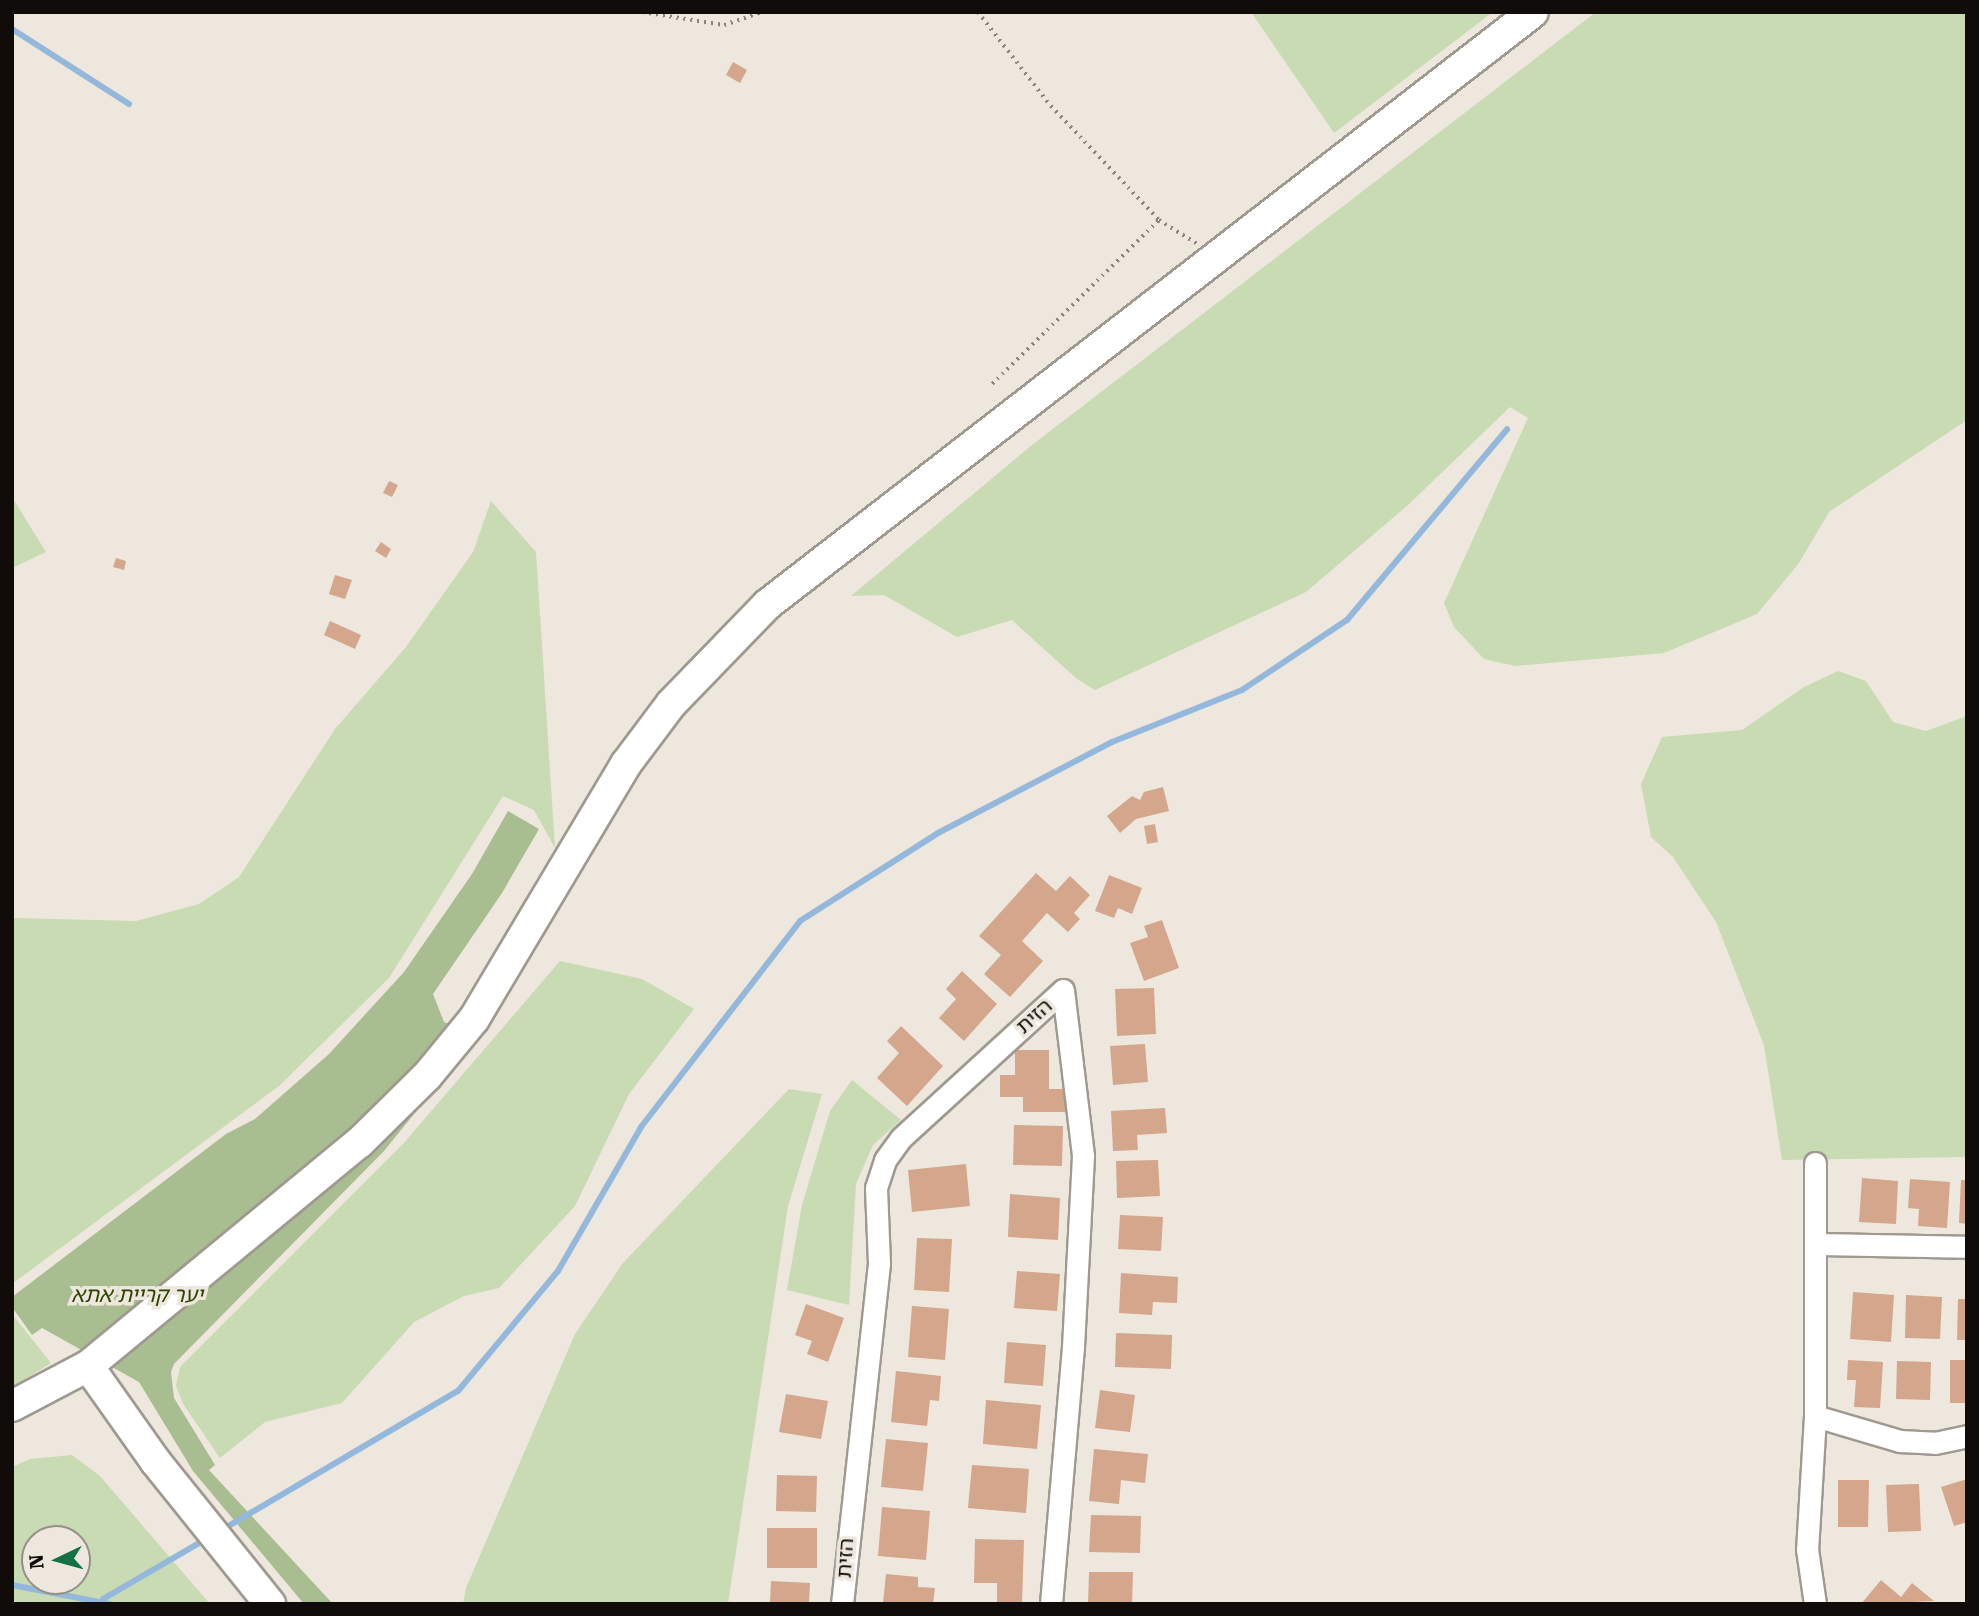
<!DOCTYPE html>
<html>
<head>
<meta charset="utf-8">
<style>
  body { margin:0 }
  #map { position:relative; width:1979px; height:1616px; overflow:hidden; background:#eee7dd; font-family:"Roboto Serif","Noto Sans Hebrew",serif }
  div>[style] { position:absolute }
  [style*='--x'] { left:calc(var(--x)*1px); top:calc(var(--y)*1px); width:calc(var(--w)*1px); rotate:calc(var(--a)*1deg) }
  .green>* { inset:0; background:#c8dbb2 }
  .forest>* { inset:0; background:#a8bd90 }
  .stream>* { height:6px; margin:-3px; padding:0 3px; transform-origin:3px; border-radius:3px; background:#93b8dc }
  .building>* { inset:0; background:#d4a68c }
  .path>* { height:3.5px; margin-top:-1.75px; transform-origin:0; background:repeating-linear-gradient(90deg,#88837c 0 2px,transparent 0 7px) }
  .roads { filter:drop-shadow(2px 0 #9f9990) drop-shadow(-2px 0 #9f9990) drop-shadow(0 2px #9f9990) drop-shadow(0 -2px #9f9990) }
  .street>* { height:21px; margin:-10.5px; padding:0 10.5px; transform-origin:10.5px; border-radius:10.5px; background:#fff }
  .secondary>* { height:30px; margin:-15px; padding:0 15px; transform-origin:15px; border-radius:15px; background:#fff }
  span { translate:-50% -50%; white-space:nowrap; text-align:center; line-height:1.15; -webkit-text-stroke:7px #eee7dd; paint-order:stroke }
  .street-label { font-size:21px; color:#0f0c09 }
  .park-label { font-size:21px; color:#2d4400; font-style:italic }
  .frame { position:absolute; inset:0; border:14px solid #0f0c09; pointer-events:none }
  .north { position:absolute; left:21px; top:1525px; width:70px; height:70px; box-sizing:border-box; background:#eee7dd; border:2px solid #958f88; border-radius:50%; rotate:265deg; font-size:19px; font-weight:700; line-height:28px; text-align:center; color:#0f0c09 }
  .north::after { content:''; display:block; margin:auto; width:24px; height:32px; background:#127147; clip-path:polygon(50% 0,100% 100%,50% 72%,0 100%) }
</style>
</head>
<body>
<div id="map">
  <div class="green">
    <i style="clip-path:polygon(1251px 12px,1493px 12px,1334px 133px)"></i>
    <i style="clip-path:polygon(1596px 12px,1967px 12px,1967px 420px,1829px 512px,1799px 563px,1757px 614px,1664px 653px,1515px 666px,1484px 659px,1454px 627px,1444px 603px,1528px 418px,1510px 407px,1408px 505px,1306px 592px,1095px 690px,1077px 679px,1012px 620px,957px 637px,884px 595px,851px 596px,1032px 445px)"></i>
    <i style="clip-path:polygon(12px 497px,46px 552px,12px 568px)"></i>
    <i style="clip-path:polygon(491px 501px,536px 552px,555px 848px,534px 810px,503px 796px,389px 978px,279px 1086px,12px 1284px,12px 918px,136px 921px,199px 904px,239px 877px,335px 729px,406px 647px,473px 552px)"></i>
    <i style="clip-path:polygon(1838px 671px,1866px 681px,1893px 722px,1926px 731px,1967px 716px,1967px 1157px,1782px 1160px,1764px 1045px,1716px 922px,1673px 857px,1651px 837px,1641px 784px,1662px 737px,1742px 730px,1804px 687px)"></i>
    <i style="clip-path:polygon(560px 961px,642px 979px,694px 1009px,629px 1094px,575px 1206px,499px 1288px,464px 1296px,414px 1322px,342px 1403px,265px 1422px,220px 1458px,183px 1404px,176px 1386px,180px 1367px,403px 1144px)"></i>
    <i style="clip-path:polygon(852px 1080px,901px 1120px,873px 1145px,856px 1184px,849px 1305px,787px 1290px,802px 1205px,830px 1111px)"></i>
    <i style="clip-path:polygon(789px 1089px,822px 1094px,788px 1206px,728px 1604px,463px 1604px,466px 1588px,575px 1334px,623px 1263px)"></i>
    <i style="clip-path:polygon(12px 1314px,51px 1363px,12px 1387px)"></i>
    <i style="clip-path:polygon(evenodd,72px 1455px,100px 1476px,210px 1604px,12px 1604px,12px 1467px,30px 1459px,72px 1455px,35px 1539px,77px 1539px,77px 1581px,35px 1581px,35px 1539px)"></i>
  </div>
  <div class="forest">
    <i style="clip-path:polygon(508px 811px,539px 829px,502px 893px,433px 994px,444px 1022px,463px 1030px,465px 1051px,384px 1151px,174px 1364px,171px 1372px,174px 1398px,215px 1465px,209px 1470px,333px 1604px,304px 1604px,193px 1471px,139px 1382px,42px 1328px,32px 1335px,12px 1307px,12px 1297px,226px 1134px,255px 1119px,329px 1054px,404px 972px,472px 874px)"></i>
  </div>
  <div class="stream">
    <i style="--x:12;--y:29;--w:139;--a:32.7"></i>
    <i style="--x:220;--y:1531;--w:276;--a:-30.5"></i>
    <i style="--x:458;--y:1391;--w:156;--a:-50.2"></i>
    <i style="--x:558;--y:1271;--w:166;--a:-60"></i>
    <i style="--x:641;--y:1127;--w:260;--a:-52.3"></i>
    <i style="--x:800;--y:921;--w:164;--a:-32.5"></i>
    <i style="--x:938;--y:833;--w:196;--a:-27.6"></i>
    <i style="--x:1112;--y:742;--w:140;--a:-21.8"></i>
    <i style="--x:1242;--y:690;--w:126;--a:-33.7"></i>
    <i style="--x:1347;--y:620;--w:249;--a:-50"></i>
    <i style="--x:12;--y:1585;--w:100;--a:11"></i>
    <i style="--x:103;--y:1599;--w:121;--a:-30.2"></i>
  </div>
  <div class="building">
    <i style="clip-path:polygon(733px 62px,747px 70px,740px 83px,726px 75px)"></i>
    <i style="clip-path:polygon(389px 481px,398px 485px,392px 497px,383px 493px)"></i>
    <i style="clip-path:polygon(381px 542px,391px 549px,386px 558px,375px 551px)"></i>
    <i style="clip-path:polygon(116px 558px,126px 561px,124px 570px,113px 567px)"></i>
    <i style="clip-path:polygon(335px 575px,352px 580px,345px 599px,329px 594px)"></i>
    <i style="clip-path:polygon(330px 621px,361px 635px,355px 649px,324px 635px)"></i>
    <i style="clip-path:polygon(1163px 787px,1169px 811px,1136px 819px,1120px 833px,1107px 816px,1132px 796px,1140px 800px,1144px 792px)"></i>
    <i style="clip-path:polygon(1155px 824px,1158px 842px,1147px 844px,1144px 826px)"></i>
    <i style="clip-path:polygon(1036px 873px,1056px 891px,1070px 876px,1090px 895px,1074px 913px,1080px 919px,1068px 932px,1047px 913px,1022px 941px,1043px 961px,1010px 997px,984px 974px,1001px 955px,979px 936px)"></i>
    <i style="clip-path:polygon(1109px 875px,1142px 888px,1132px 914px,1118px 908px,1114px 918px,1095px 911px)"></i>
    <i style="clip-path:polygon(1162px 920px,1179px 968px,1144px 981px,1130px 943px,1148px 937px,1144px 926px)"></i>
    <i style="clip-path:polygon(962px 971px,997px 1004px,964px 1041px,939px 1018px,956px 999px,946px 989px)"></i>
    <i style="clip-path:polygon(1154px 988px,1156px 1034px,1117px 1036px,1115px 989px)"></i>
    <i style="clip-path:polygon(901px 1026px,943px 1066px,907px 1106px,877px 1078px,899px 1053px,887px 1041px)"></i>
    <i style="clip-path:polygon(1145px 1044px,1148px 1082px,1113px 1085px,1110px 1046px)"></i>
    <i style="clip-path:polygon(1015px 1050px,1049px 1050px,1049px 1089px,1067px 1089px,1067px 1112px,1023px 1112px,1023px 1097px,1000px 1097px,1000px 1075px,1015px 1075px)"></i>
    <i style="clip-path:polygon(1165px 1108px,1167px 1133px,1137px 1135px,1138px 1150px,1113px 1151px,1111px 1111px)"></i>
    <i style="clip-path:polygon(1014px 1125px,1063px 1126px,1062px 1166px,1013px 1165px)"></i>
    <i style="clip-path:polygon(1158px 1160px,1160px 1196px,1117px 1198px,1116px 1161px)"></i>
    <i style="clip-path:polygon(966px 1164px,970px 1206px,912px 1212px,908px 1170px)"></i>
    <i style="clip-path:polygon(1862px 1178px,1898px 1181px,1896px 1224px,1859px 1222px)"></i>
    <i style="clip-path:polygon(1910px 1179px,1950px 1182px,1947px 1228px,1918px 1226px,1919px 1209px,1908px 1208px)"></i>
    <i style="clip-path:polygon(1961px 1180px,1967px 1180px,1967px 1224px,1959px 1223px)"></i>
    <i style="clip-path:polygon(1010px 1194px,1060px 1198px,1058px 1240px,1008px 1237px)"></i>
    <i style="clip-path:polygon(1120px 1215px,1163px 1217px,1161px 1251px,1118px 1249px)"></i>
    <i style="clip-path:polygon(917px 1238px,952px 1239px,949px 1292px,914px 1290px)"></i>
    <i style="clip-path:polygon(1017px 1271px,1060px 1274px,1057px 1311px,1014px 1308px)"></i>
    <i style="clip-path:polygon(1121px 1273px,1178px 1277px,1177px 1303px,1153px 1302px,1152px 1315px,1119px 1313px)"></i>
    <i style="clip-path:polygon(1853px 1292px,1894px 1295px,1891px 1342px,1850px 1339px)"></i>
    <i style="clip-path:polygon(1906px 1295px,1942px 1297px,1940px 1339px,1905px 1338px)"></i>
    <i style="clip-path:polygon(1958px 1299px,1967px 1299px,1967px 1340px,1957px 1340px)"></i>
    <i style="clip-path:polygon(806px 1304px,844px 1318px,828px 1362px,807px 1354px,812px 1341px,795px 1335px)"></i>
    <i style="clip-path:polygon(912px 1306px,949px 1309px,945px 1360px,908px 1357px)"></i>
    <i style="clip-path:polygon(1116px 1333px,1172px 1335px,1171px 1369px,1115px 1367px)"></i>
    <i style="clip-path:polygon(1007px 1342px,1046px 1345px,1043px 1386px,1004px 1383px)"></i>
    <i style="clip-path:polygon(1848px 1360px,1883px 1362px,1880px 1408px,1854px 1407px,1856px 1380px,1847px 1380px)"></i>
    <i style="clip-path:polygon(1950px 1360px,1967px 1360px,1967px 1403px,1950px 1403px)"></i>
    <i style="clip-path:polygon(1897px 1361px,1931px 1362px,1930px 1400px,1896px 1399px)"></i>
    <i style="clip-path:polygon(896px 1371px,941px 1376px,939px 1401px,930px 1400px,927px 1426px,891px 1422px)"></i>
    <i style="clip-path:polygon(1100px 1390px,1135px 1395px,1130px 1432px,1095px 1428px)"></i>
    <i style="clip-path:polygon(786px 1394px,828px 1401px,821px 1439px,779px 1432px)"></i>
    <i style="clip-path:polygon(986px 1400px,1041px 1405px,1037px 1449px,983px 1444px)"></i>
    <i style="clip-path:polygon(886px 1439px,928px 1443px,923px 1491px,881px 1487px)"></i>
    <i style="clip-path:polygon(1094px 1449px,1148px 1454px,1145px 1483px,1121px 1480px,1119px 1504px,1089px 1501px)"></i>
    <i style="clip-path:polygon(972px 1465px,1029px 1469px,1026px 1513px,968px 1508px)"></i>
    <i style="clip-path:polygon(777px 1475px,817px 1476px,816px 1512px,776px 1511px)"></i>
    <i style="clip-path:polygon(1967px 1479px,1967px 1522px,1954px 1526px,1941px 1487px)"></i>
    <i style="clip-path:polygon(1838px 1480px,1869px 1480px,1868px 1527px,1838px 1527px)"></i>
    <i style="clip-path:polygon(1919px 1484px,1921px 1531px,1888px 1532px,1886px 1485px)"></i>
    <i style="clip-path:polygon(882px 1507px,930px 1511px,926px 1560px,878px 1556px)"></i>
    <i style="clip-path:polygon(1091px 1515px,1141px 1516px,1140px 1553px,1089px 1552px)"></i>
    <i style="clip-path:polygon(767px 1528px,817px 1528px,817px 1568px,767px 1568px)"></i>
    <i style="clip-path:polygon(975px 1539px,1024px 1540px,1022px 1604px,997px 1604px,997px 1583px,974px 1583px)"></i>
    <i style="clip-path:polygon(1089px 1572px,1133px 1572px,1132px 1604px,1088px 1604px)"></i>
    <i style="clip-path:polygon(886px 1574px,918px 1577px,918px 1587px,935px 1588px,933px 1604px,883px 1603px)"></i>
    <i style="clip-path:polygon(1881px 1580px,1901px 1597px,1912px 1583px,1934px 1601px,1861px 1604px)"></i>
    <i style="clip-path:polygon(771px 1581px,810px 1583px,809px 1604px,770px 1604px)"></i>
  </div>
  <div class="path">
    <i style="--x:642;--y:12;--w:83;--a:9"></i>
    <i style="--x:724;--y:25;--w:39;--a:-19"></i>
    <i style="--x:978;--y:12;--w:119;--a:52.2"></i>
    <i style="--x:1051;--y:106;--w:157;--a:46.5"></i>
    <i style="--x:1159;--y:220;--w:44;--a:31.9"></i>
    <i style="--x:992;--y:384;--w:234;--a:-44.5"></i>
  </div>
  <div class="roads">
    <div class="street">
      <i style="--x:1815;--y:1163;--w:253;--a:90"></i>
      <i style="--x:1815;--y:1416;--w:133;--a:93.4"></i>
      <i style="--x:1807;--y:1549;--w:56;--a:81.7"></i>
      <i style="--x:1816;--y:1244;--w:151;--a:1.1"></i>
      <i style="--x:1815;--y:1416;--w:89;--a:16.4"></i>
      <i style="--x:1900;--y:1441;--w:35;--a:3"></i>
      <i style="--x:1935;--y:1443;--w:33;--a:-12"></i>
      <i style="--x:842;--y:1604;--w:343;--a:-83.8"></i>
      <i style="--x:879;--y:1263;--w:75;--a:-92.3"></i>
      <i style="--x:876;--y:1188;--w:29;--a:-72"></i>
      <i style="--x:885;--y:1160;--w:27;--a:-54"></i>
      <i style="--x:901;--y:1138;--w:219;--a:-42.4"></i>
      <i style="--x:1063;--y:990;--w:167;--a:83.1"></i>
      <i style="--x:1083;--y:1156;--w:191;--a:93"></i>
      <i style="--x:1073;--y:1347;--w:258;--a:94.9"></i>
    </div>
    <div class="secondary">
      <i style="--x:88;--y:1366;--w:118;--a:54.7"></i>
      <i style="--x:156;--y:1462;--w:182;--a:51.2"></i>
      <i style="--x:12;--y:1406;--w:86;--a:-27.8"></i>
      <i style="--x:88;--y:1366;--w:351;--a:-39.5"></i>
      <i style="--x:359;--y:1143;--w:95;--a:-44.6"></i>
      <i style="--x:427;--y:1076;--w:74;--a:-50.5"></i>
      <i style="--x:474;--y:1019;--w:297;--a:-59.2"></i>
      <i style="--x:626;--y:764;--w:75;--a:-53.1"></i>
      <i style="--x:671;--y:704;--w:139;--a:-45.9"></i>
      <i style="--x:768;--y:604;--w:967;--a:-37.73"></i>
    </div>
  </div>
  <div class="street-label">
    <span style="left:1034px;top:1016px;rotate:-42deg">הזית</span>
    <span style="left:845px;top:1558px;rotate:-86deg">הזית</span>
  </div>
  <div class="park-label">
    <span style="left:137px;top:1295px">יער קריית אתא</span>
  </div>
  <div class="frame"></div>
  <div class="north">N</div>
</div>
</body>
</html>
